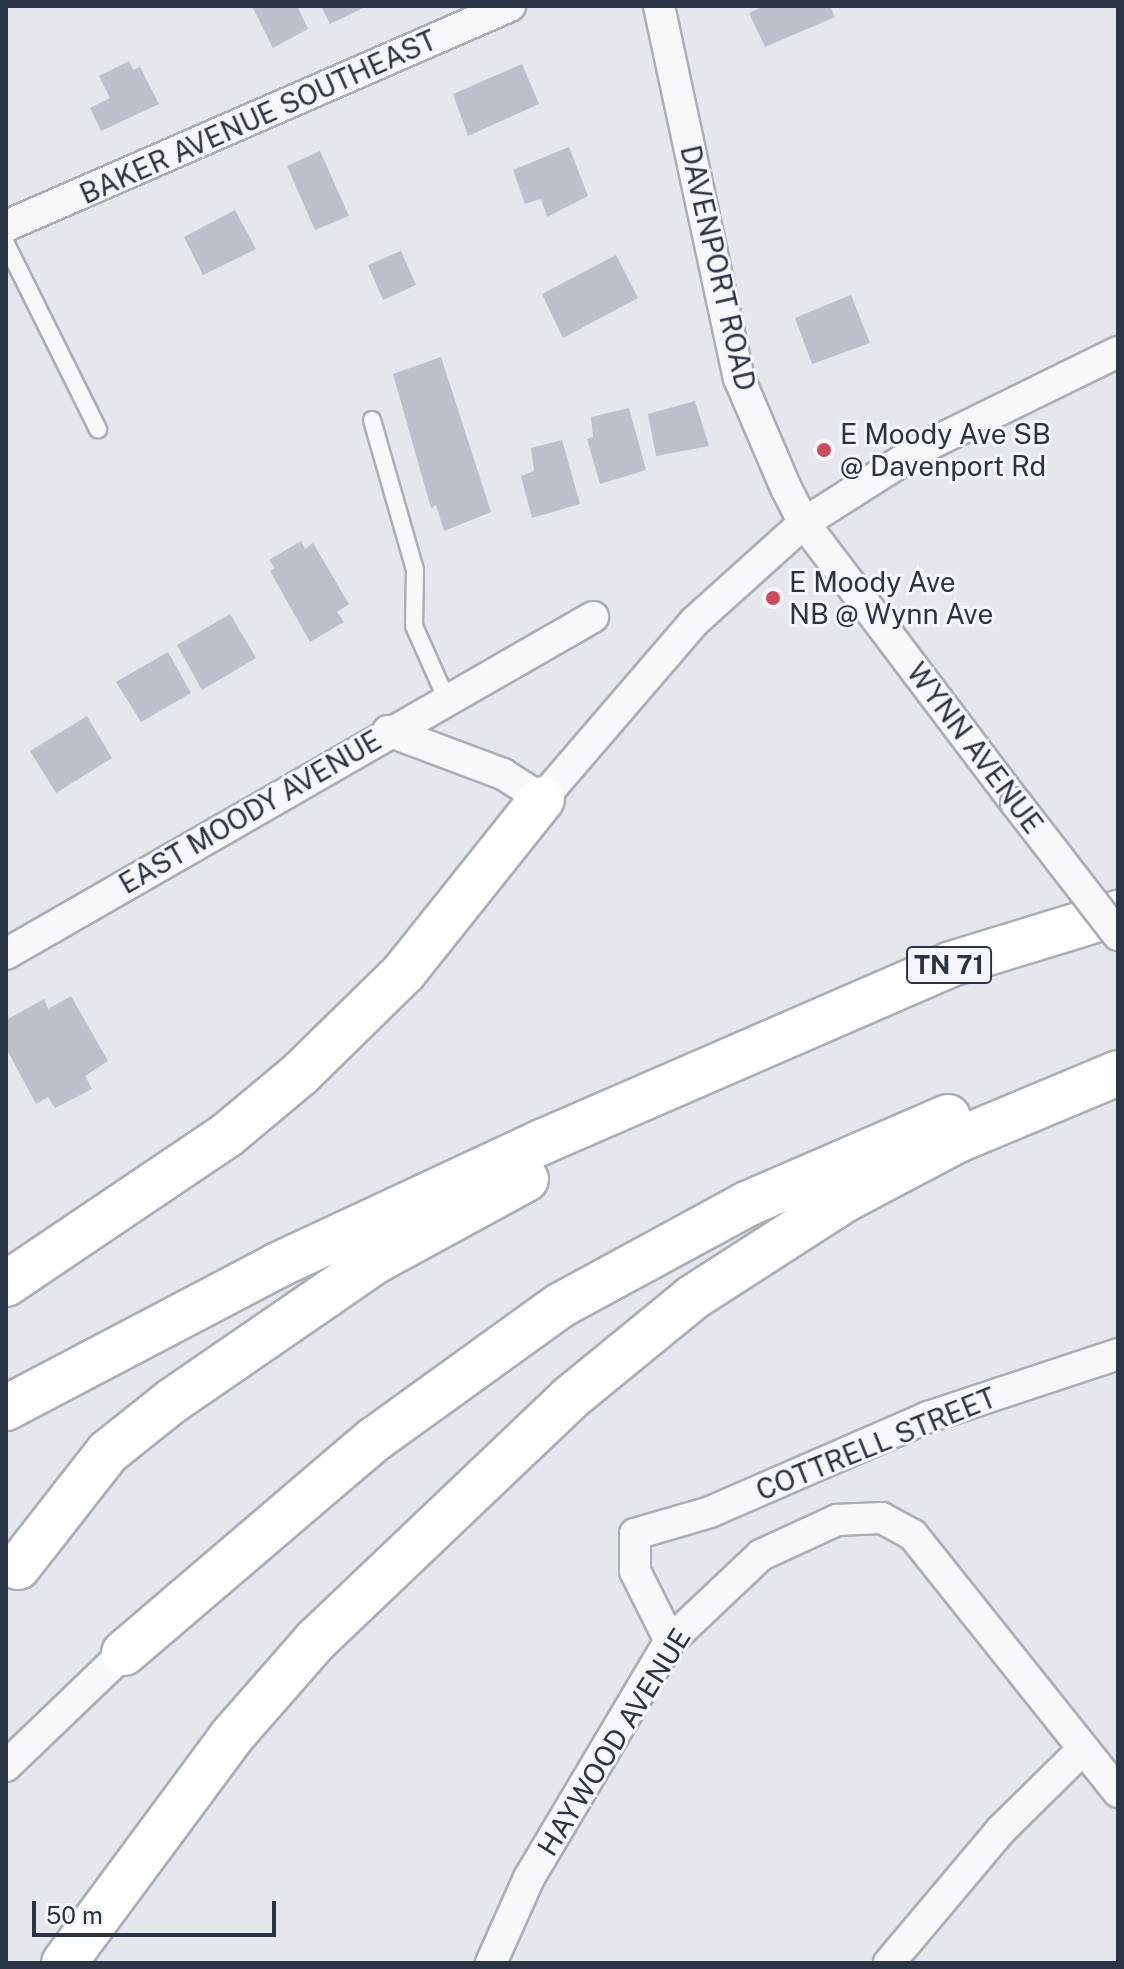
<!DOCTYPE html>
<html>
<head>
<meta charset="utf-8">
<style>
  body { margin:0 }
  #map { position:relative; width:1124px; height:1969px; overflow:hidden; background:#e4e7ec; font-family:"Public Sans",sans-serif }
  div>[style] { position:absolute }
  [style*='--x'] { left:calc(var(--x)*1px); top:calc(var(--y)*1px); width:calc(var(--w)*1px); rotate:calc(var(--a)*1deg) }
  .building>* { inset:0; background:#bbc0ca }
  .roads { filter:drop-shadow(2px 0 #a9aeb7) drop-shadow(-2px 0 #a9aeb7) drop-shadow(0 2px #a9aeb7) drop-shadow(0 -2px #a9aeb7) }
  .lane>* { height:16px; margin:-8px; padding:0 8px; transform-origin:8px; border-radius:8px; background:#f7f8fa }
  .street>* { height:30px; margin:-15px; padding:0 15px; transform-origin:15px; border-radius:15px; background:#f7f8fa }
  .highway>* { height:44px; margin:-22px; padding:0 22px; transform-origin:22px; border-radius:22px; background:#fff }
  .bridges { filter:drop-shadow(2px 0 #a9aeb7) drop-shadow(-2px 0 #a9aeb7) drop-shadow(0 2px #a9aeb7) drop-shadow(0 -2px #a9aeb7) }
  .street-bridge>* { height:30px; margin:-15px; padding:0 15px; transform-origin:15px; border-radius:15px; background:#f7f8fa }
  .dots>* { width:22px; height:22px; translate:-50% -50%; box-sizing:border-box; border:4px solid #f4f6f9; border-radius:50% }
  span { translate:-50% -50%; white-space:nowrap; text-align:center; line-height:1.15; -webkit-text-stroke:6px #f4f6f9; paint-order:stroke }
  .shield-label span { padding:2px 6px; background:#f4f6f9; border:2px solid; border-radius:6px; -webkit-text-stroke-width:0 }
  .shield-label { font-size:26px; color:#2b3445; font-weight:700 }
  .street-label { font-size:28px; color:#2b3445 }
  .poi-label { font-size:28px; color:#2b3445 }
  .left { translate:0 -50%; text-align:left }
  .frame { position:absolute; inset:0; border:8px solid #2b3445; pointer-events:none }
  .scale { position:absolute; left:32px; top:1901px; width:244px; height:36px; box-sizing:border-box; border:4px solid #2b3445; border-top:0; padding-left:10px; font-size:24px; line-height:28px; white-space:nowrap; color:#2b3445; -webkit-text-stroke:6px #f4f6f9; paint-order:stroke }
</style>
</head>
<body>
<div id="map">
  <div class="building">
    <i style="clip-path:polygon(252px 6px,297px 6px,308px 29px,273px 48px)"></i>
    <i style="clip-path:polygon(321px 6px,367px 6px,330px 24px)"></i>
    <i style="clip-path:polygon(764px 6px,830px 6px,835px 17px,765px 47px,749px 13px)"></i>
    <i style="clip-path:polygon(129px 61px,133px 70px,140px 67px,159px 104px,101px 131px,90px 108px,110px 98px,99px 76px)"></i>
    <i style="clip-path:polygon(522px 64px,539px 104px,468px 136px,453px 94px)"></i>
    <i style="clip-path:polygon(569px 147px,588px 196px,547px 217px,541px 199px,525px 204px,513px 170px)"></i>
    <i style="clip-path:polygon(320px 151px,349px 216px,315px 230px,287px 166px)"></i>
    <i style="clip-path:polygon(235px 210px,256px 249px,203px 275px,184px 237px)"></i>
    <i style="clip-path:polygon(401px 251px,416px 285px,383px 300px,368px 265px)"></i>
    <i style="clip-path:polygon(616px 255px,638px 298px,563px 338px,542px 294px)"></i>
    <i style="clip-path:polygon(851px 295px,870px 343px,812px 364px,795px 318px)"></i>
    <i style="clip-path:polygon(441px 357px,491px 512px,444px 531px,436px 505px,431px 508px,393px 374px)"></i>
    <i style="clip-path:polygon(695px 401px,709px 446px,656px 456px,648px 414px)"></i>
    <i style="clip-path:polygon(629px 408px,646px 470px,600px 484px,587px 439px,593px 437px,591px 417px)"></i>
    <i style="clip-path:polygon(562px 440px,580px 504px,532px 518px,521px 476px,534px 471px,531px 448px)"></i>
    <i style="clip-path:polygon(301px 541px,305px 549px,313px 543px,349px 604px,337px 612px,344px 622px,310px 642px,270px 571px,275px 568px,269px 560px)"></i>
    <i style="clip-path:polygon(230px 614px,256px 658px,202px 690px,177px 645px)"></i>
    <i style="clip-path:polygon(168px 652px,191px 693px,141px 722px,116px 682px)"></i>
    <i style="clip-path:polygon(87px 716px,112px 758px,56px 793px,30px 751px)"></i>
    <i style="clip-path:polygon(71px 996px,108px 1061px,85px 1076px,92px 1089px,55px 1108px,48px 1097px,36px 1104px,6px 1048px,6px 1020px,44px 999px,48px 1009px)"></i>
  </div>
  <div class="roads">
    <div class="lane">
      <i style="--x:6;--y:244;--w:207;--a:63.6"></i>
      <i style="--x:372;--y:420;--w:156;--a:74"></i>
      <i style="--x:415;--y:570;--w:56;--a:91"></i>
      <i style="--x:414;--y:626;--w:79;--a:66"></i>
    </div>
    <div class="street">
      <i style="--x:659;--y:6;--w:381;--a:77.9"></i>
      <i style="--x:739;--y:378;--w:120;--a:66.9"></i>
      <i style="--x:786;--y:488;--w:39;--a:63"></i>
      <i style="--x:804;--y:523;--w:351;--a:52.9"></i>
      <i style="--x:6;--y:226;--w:550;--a:-23.58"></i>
      <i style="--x:388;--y:731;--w:123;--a:20.5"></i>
      <i style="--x:503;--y:774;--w:46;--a:32.7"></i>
      <i style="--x:542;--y:799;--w:235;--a:-49.3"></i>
      <i style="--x:695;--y:621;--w:147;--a:-42"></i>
      <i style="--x:804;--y:523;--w:140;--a:-32.4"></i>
      <i style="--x:922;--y:448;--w:218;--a:-26.1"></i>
      <i style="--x:6;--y:954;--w:677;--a:-29.86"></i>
      <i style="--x:670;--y:1641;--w:78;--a:-116.6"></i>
      <i style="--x:635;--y:1571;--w:37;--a:-90"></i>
      <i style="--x:635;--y:1534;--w:78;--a:-16.3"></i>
      <i style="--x:710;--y:1512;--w:238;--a:-23.5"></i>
      <i style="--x:928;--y:1417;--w:200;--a:-18.3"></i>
      <i style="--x:6;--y:1766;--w:163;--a:-43.8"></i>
      <i style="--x:491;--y:1963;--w:93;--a:-65.9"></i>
      <i style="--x:529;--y:1878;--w:276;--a:-59.3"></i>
      <i style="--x:670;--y:1641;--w:125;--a:-43.4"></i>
      <i style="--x:761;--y:1555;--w:84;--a:-24.7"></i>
      <i style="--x:837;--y:1520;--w:45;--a:-2.5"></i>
      <i style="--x:882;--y:1518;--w:35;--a:29"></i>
      <i style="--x:913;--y:1535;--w:329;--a:51.4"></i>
      <i style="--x:889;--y:1963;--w:175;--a:-49.9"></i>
      <i style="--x:1002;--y:1829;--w:114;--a:-44.6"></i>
    </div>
    <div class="highway">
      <i style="--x:6;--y:1284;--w:267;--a:-34"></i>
      <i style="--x:227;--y:1135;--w:95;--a:-39.9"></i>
      <i style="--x:300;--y:1074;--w:146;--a:-44.4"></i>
      <i style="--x:404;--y:972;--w:221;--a:-51.4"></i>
      <i style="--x:6;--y:1408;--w:307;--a:-27.7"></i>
      <i style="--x:278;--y:1265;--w:291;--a:-25"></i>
      <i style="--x:542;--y:1142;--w:446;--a:-23.5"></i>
      <i style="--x:951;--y:964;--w:175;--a:-17"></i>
      <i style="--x:18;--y:1567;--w:146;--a:-52"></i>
      <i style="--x:108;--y:1452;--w:82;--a:-38.6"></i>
      <i style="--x:172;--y:1401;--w:245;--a:-34.5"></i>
      <i style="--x:374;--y:1262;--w:173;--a:-28.6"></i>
      <i style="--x:124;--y:1653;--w:330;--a:-40.5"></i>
      <i style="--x:375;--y:1439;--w:229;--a:-35.8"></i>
      <i style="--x:561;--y:1305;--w:212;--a:-28.5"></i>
      <i style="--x:747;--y:1204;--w:219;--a:-23.4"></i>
      <i style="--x:64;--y:1963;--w:281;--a:-53.5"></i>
      <i style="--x:231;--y:1737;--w:128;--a:-48.8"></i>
      <i style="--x:315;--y:1641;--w:352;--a:-43.6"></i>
      <i style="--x:570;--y:1398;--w:158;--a:-39.3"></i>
      <i style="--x:692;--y:1298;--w:181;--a:-32.8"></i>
      <i style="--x:844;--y:1200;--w:129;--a:-27.8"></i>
      <i style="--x:958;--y:1140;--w:173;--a:-22.7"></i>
    </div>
  </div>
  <div class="bridges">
    <div class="street-bridge">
      <i style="--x:1016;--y:803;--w:167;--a:52.3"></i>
    </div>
  </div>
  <div class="dots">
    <i style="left:824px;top:450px;background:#d1495b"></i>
    <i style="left:773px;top:598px;background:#d1495b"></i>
  </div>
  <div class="shield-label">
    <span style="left:949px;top:965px">TN 71</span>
  </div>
  <div class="street-label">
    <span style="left:258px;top:117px;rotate:-24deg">BAKER AVENUE SOUTHEAST</span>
    <span style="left:718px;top:268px;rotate:77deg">DAVENPORT ROAD</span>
    <span style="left:975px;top:748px;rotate:53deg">WYNN AVENUE</span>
    <span style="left:250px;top:812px;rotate:-30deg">EAST MOODY AVENUE</span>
    <span style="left:876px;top:1444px;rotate:-22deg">COTTRELL STREET</span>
    <span style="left:614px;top:1742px;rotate:-58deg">HAYWOOD AVENUE</span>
  </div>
  <div class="poi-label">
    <span class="left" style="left:840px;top:450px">E Moody Ave SB<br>@ Davenport Rd</span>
    <span class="left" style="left:789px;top:598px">E Moody Ave<br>NB @ Wynn Ave</span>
  </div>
  <div class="frame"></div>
  <div class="scale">50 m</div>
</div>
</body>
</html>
